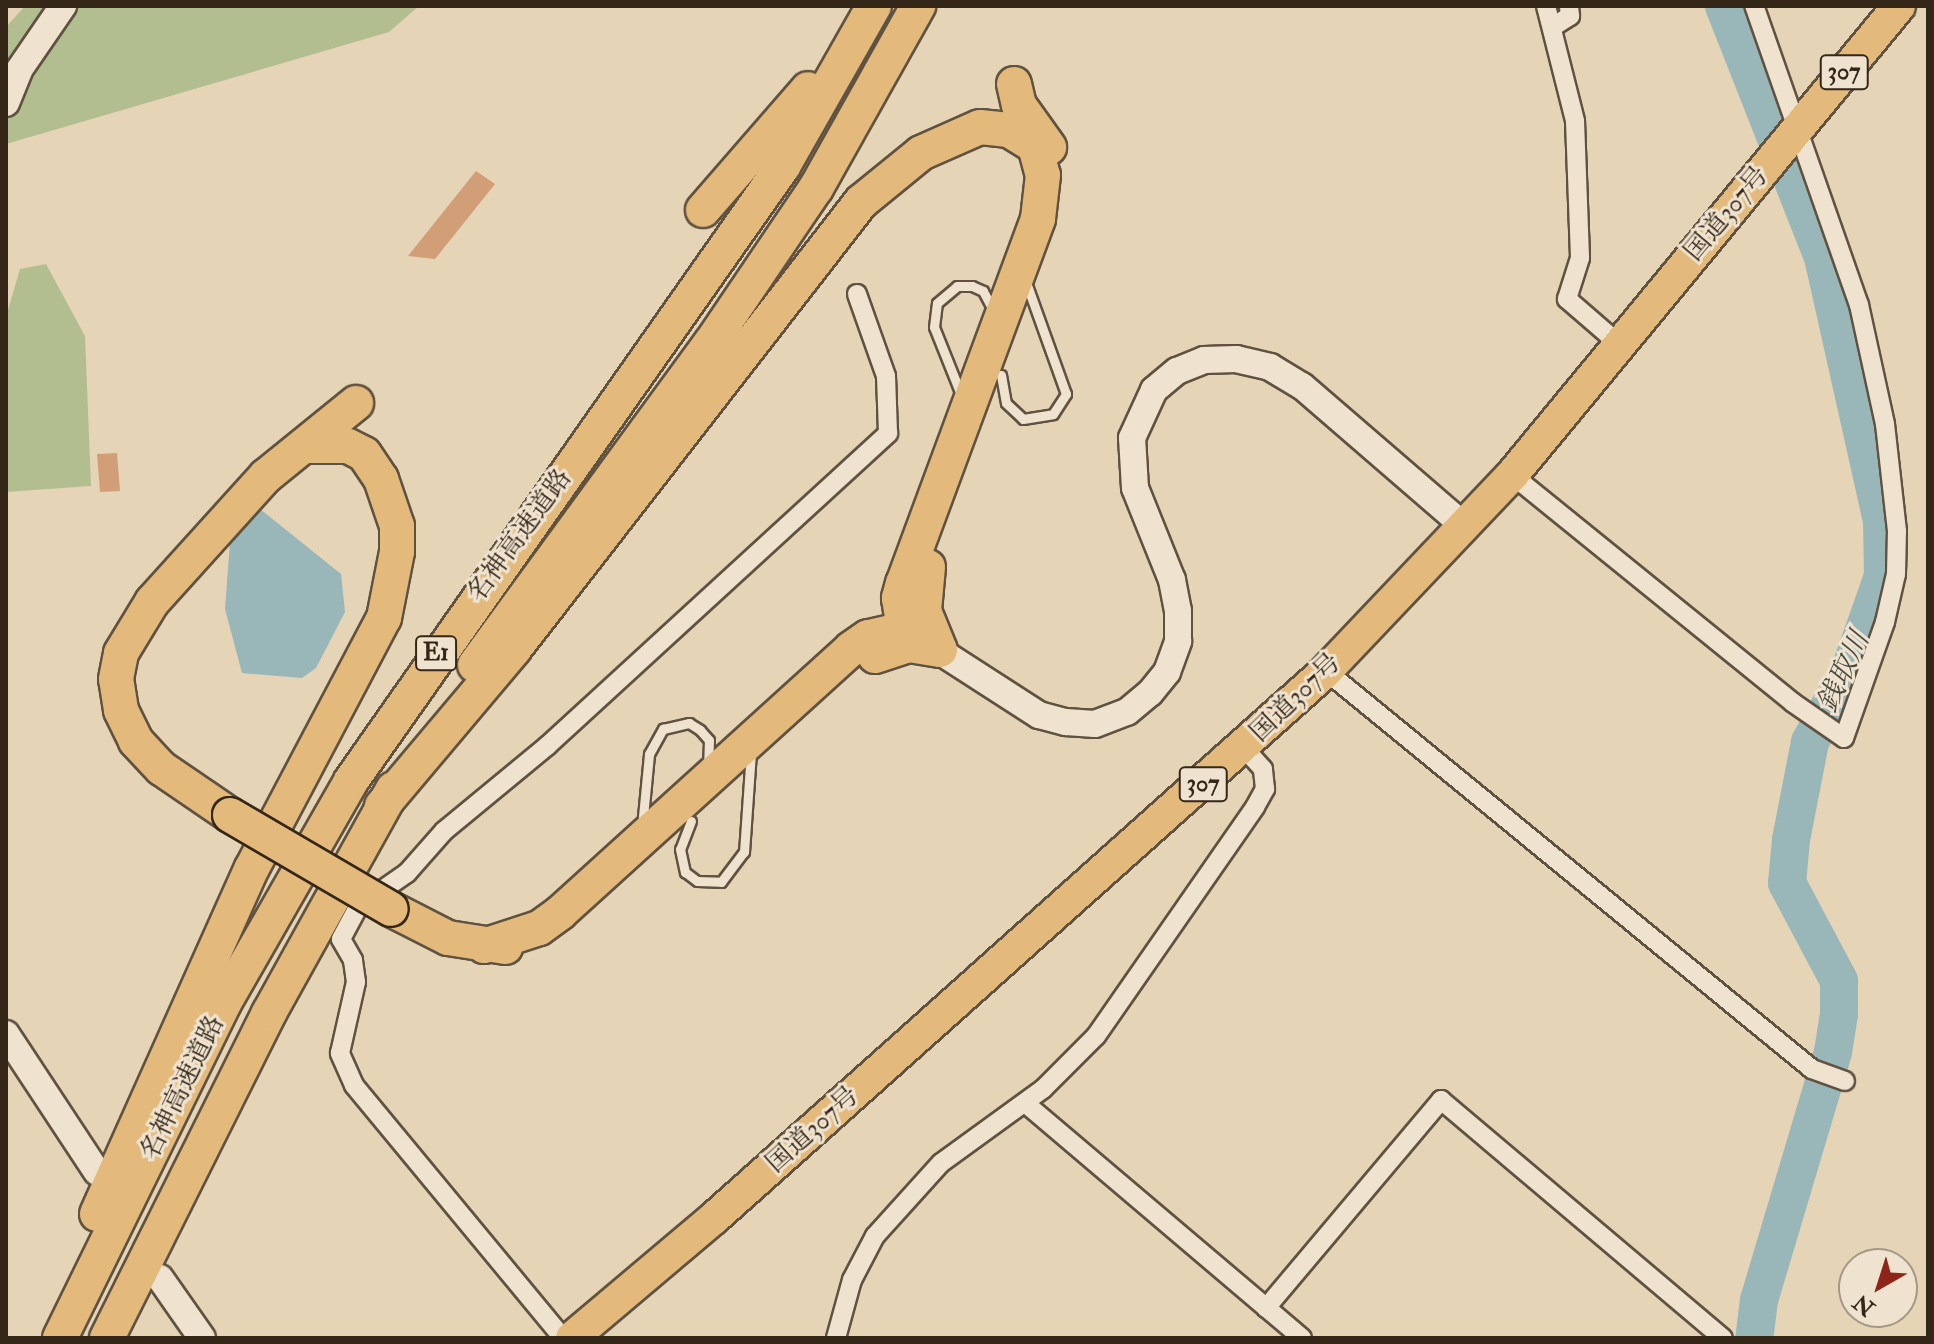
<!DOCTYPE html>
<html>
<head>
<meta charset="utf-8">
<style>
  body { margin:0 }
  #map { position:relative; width:1934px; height:1344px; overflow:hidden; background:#e6d4b7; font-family:"IM FELL Double Pica","Noto Serif JP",serif }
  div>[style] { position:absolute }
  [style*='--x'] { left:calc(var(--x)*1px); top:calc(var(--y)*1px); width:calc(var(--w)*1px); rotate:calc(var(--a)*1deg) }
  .green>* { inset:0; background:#b2bd90 }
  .water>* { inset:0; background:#99b6b8 }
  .river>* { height:38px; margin:-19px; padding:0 19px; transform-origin:19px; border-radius:19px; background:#99b6b8 }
  .building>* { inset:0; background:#d29e78 }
  .roads { filter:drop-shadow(2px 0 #605240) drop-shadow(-2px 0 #605240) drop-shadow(0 2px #605240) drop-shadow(0 -2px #605240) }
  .service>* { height:9px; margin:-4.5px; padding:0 4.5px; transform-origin:4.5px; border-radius:4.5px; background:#efe3d0 }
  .minor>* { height:18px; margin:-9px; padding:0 9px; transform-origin:9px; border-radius:9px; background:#efe3d0 }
  .secondary>* { height:26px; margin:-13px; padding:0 13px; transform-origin:13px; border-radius:13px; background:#efe3d0 }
  .trunk>* { height:32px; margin:-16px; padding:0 16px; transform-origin:16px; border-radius:16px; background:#e3ba7c }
  .motorway>* { height:34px; margin:-17px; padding:0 17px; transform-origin:17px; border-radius:17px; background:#e3ba7c }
  .bridges { filter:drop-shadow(2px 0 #342718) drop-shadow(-2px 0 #342718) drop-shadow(0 2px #342718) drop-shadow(0 -2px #342718) }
  .motorway-bridge>* { height:34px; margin:-17px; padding:0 17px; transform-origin:17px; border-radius:17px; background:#e3ba7c }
  span { translate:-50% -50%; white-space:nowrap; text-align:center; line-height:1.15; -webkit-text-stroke:6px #efe3d0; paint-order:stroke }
  .shield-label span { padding:2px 6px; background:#efe3d0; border:2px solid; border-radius:6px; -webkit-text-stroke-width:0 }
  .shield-label { font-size:24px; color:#342718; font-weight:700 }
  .street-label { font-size:26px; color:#342718 }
  .water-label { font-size:28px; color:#4d4b40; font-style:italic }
  .frame { position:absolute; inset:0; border:8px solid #342718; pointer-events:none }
  .north { position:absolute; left:1838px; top:1248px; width:80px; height:80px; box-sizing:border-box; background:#efe3d0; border:2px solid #a49886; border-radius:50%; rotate:219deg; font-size:22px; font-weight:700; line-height:32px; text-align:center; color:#342718 }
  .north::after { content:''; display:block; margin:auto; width:28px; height:36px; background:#8f2418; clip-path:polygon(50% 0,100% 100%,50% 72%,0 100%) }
</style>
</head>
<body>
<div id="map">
  <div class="green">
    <i style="clip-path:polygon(25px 6px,419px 6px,389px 32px,6px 144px,6px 27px)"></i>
    <i style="clip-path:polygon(46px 264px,85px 336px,91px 486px,6px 492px,6px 317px,20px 269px)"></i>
  </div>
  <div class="water">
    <i style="clip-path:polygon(260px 509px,341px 574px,345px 612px,316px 668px,302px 678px,242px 673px,225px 609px,230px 542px,239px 512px)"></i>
  </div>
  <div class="river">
    <i style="--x:1724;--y:6;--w:270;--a:68.5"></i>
    <i style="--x:1823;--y:257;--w:270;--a:77.4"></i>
    <i style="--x:1882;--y:520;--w:56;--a:89"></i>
    <i style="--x:1883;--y:576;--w:96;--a:109.4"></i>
    <i style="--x:1851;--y:667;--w:85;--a:118.7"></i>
    <i style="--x:1810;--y:742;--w:100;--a:101"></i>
    <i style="--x:1791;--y:840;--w:43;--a:95.3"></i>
    <i style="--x:1787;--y:883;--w:111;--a:62"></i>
    <i style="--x:1839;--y:981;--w:33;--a:90"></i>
    <i style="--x:1839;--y:1014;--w:38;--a:99"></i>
    <i style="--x:1833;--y:1052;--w:259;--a:106.6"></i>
    <i style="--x:1759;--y:1300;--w:38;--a:97"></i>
  </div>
  <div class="building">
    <i style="clip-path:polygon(476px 171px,495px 184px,435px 259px,408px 256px)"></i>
    <i style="clip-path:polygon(117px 453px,120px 491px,100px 492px,97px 454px)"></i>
  </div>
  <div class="roads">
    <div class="service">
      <i style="--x:1001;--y:375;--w:28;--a:80"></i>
      <i style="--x:1006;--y:403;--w:23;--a:43"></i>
      <i style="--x:1023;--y:419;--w:30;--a:-9"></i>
      <i style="--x:1053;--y:414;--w:24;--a:-57"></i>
      <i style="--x:1066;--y:394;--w:119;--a:-109.7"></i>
      <i style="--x:962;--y:397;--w:75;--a:-111.8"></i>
      <i style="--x:934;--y:327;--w:24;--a:-83"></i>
      <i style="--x:937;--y:303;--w:26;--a:-40"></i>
      <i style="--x:957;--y:286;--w:15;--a:0"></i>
      <i style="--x:972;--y:286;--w:12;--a:24"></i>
      <i style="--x:983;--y:291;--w:19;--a:62"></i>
      <i style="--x:691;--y:821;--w:30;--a:111"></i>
      <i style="--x:680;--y:849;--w:24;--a:78"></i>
      <i style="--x:685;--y:872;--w:15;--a:37"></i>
      <i style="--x:697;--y:881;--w:24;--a:2"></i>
      <i style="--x:721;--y:882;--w:38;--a:-53"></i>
      <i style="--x:744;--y:852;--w:99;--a:-86"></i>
      <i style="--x:642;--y:827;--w:73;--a:-84.5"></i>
      <i style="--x:649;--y:754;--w:29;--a:-61"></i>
      <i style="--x:663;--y:729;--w:27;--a:-13"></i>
      <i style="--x:689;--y:723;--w:13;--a:32"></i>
      <i style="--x:700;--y:730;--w:13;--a:48"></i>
      <i style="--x:709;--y:740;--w:25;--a:92"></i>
    </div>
    <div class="minor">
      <i style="--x:1546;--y:6;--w:119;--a:75.8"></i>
      <i style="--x:1575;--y:121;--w:137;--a:87.9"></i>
      <i style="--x:1580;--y:258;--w:43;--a:107.6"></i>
      <i style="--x:1567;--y:299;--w:69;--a:40.9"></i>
      <i style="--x:1554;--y:26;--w:19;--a:-32"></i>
      <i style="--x:1570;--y:16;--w:10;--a:-96"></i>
      <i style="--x:1512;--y:475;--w:360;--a:39"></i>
      <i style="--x:1792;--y:702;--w:63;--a:34.7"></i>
      <i style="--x:1844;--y:738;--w:123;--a:-70.5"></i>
      <i style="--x:1885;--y:622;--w:49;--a:-77.1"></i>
      <i style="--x:1896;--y:574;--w:43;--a:-88.7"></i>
      <i style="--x:1897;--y:531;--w:108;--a:-96.4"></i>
      <i style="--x:1885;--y:424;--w:122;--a:-102.3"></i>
      <i style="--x:1859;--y:305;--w:317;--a:-109.3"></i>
      <i style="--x:1326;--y:671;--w:628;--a:39.32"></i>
      <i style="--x:1812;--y:1069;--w:35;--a:20"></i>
      <i style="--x:1025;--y:1103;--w:363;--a:40.3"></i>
      <i style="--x:1266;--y:1308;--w:272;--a:-49.9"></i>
      <i style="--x:1441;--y:1100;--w:369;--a:40.2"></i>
      <i style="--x:563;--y:1338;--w:328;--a:-129.6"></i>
      <i style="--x:354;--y:1085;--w:35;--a:-114"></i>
      <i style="--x:340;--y:1053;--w:73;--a:-77.3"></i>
      <i style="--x:356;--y:982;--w:22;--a:-98"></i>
      <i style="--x:353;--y:960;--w:24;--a:-120"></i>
      <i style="--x:341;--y:939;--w:36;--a:-62"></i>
      <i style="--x:358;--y:907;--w:60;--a:-34.8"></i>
      <i style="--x:407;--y:873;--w:56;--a:-48.6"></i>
      <i style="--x:444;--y:831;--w:134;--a:-39.5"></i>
      <i style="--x:547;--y:746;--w:463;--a:-42.5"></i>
      <i style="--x:888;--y:433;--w:57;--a:-92"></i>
      <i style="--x:886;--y:376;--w:87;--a:-109.5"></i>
      <i style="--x:836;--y:1338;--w:60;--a:-74.6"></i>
      <i style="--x:852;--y:1280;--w:50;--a:-62.4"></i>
      <i style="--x:875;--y:1236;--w:98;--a:-47.9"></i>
      <i style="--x:941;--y:1163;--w:126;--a:-36"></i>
      <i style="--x:1043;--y:1089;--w:75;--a:-45"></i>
      <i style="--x:1096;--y:1036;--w:279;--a:-55.2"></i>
      <i style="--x:1255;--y:807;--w:21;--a:-61"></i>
      <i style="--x:1265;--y:789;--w:20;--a:-96"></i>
      <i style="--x:1263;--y:769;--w:28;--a:-132"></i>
    </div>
    <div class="secondary">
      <i style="--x:6;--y:103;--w:35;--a:-68"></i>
      <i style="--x:19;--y:70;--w:78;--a:-55.5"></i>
      <i style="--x:924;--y:641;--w:137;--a:32.8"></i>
      <i style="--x:1039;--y:715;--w:28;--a:15"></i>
      <i style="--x:1066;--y:722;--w:29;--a:4"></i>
      <i style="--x:1095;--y:724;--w:34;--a:-21"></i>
      <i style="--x:1127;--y:712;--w:30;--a:-40"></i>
      <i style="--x:1150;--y:693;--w:27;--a:-51"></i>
      <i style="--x:1167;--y:672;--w:33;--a:-70"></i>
      <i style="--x:1178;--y:641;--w:30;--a:-90"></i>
      <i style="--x:1178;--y:611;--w:32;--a:-101"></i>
      <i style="--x:1172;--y:580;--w:99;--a:-111.9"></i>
      <i style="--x:1135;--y:488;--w:50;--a:-93.4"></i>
      <i style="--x:1132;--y:438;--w:53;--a:-65.4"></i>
      <i style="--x:1154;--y:390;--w:30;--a:-40"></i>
      <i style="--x:1177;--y:371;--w:29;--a:-22"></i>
      <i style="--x:1204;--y:360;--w:32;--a:-2"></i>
      <i style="--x:1236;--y:359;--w:35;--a:13"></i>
      <i style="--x:1270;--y:367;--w:37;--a:31"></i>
      <i style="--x:1302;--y:386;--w:214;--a:40.8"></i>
      <i style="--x:6;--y:1034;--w:165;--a:56.6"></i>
      <i style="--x:160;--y:1278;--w:73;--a:55"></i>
    </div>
    <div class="trunk">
      <i style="--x:572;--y:1338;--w:186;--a:-40.2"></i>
      <i style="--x:714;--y:1218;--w:821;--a:-41.79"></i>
      <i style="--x:1326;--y:671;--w:270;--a:-46.5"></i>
      <i style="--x:1512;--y:475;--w:608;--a:-50.47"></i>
    </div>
    <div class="motorway">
      <i style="--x:1014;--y:84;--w:22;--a:77"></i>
      <i style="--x:1019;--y:105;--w:52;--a:54.5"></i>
      <i style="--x:703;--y:210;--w:160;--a:-49"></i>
      <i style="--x:928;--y:567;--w:44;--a:95.2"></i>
      <i style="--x:924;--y:611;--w:42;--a:67.7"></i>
      <i style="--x:875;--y:656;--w:36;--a:-18"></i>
      <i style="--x:909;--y:645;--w:31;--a:9"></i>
      <i style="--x:475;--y:665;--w:399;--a:-53.8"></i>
      <i style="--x:711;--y:343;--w:187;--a:-55.9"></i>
      <i style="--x:816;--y:188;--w:209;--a:-60.7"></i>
      <i style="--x:382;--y:806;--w:205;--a:-49.9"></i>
      <i style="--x:514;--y:649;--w:566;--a:-52.18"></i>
      <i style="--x:861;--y:202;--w:77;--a:-39.2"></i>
      <i style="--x:921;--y:153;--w:64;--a:-23.8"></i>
      <i style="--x:980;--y:127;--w:29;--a:6"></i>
      <i style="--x:1009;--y:130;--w:31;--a:32"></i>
      <i style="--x:1035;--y:146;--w:30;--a:75"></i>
      <i style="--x:1043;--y:175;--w:44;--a:96.5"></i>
      <i style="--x:1038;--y:219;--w:388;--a:110.3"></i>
      <i style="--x:903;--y:583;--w:16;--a:105"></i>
      <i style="--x:899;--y:598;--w:31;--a:81"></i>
      <i style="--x:904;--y:629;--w:37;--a:167"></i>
      <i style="--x:868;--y:637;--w:21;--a:145"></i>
      <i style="--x:851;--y:649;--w:393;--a:137.8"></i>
      <i style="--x:560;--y:913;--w:26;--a:144"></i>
      <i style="--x:539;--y:928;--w:58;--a:161.9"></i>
      <i style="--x:230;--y:815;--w:83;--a:-145.7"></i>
      <i style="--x:161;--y:768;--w:37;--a:-133"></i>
      <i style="--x:136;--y:741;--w:34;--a:-116"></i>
      <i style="--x:121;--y:710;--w:31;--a:-99"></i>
      <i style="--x:116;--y:679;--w:26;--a:-79"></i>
      <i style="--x:121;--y:653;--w:60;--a:-58.7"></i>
      <i style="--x:152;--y:602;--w:170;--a:-47.9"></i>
      <i style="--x:266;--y:476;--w:116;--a:-39"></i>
      <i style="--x:391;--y:909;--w:64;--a:27"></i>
      <i style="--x:448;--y:938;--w:58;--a:9"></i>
      <i style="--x:97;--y:1214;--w:379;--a:-65.9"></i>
      <i style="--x:252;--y:868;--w:283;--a:-62.2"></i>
      <i style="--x:384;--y:618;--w:67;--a:-78.9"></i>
      <i style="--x:397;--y:552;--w:26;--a:-90"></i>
      <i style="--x:397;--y:526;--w:50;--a:-108.8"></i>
      <i style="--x:381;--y:479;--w:30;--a:-124"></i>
      <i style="--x:364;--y:454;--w:18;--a:-153"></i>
      <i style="--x:348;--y:446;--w:40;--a:180"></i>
      <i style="--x:60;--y:1338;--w:373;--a:-63.9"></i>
      <i style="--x:224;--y:1003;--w:256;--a:-60.2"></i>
      <i style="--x:351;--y:781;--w:752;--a:-54.91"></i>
      <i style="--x:783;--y:166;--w:184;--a:-60.4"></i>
      <i style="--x:107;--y:1338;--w:363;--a:-63.5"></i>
      <i style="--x:269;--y:1013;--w:256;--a:-61"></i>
    </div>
  </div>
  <div class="bridges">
    <div class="motorway-bridge">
      <i style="--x:230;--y:815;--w:186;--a:30.3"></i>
    </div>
  </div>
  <div class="shield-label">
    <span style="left:1844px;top:72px">307</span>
    <span style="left:436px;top:653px">E1</span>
    <span style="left:1203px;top:784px">307</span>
  </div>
  <div class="street-label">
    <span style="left:1727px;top:214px;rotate:-50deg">国道307号</span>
    <span style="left:520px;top:536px;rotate:-54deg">名神高速道路</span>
    <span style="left:1296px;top:698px;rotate:-44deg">国道307号</span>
    <span style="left:183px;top:1088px;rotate:-64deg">名神高速道路</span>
    <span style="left:813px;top:1130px;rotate:-42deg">国道307号</span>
  </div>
  <div class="water-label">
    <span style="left:1844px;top:672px;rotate:-65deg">銭取川</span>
  </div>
  <div class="frame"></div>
  <div class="north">N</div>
</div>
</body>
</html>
